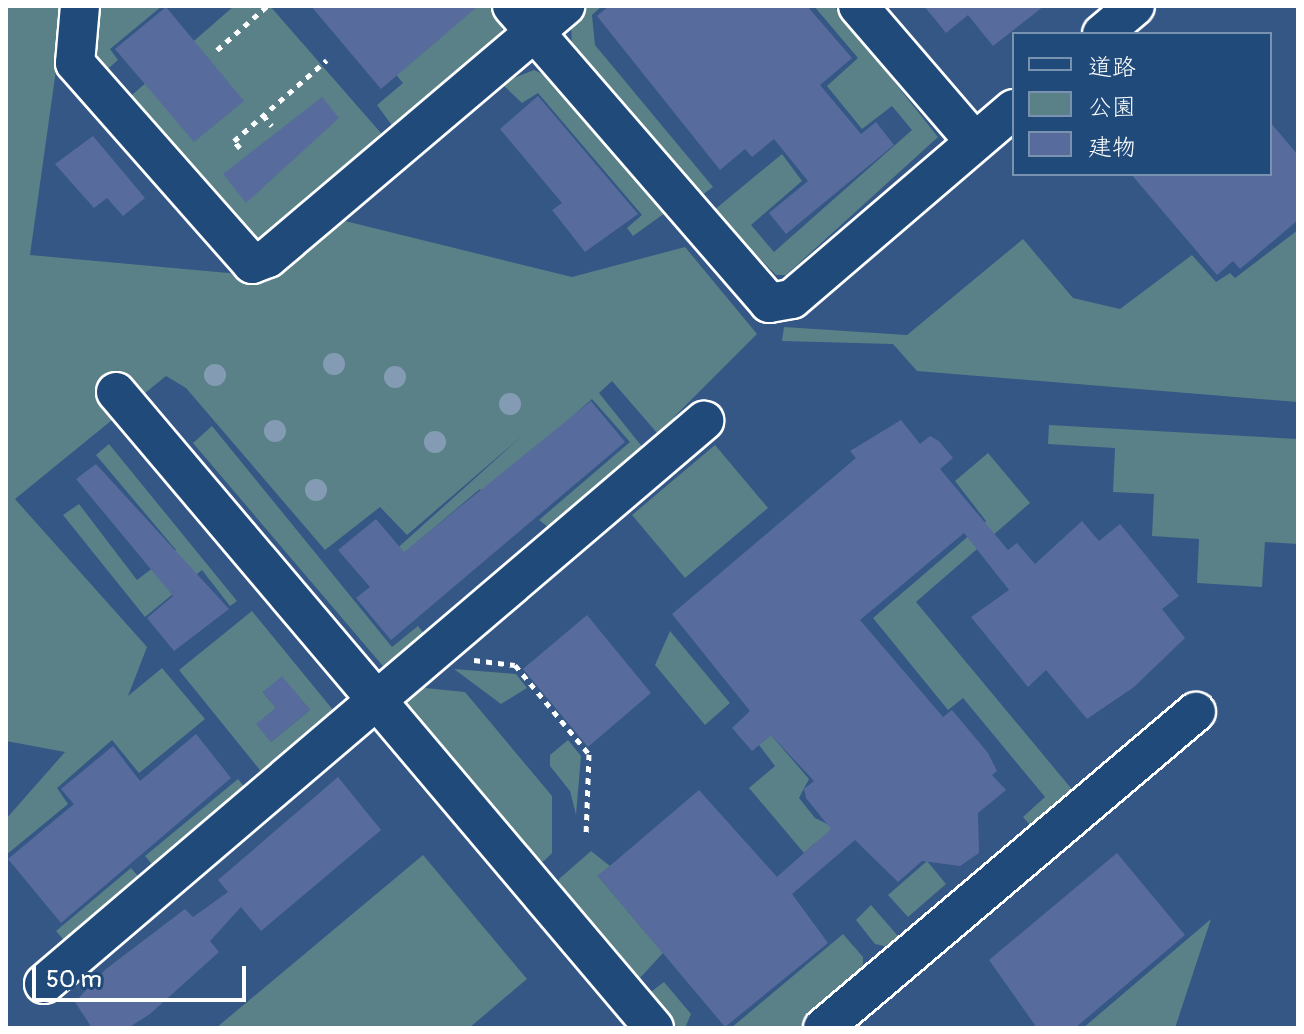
<!DOCTYPE html>
<html>
<head>
<meta charset="utf-8">
<style>
  body { margin:0 }
  #map { position:relative; width:1304px; height:1034px; overflow:hidden; background:#1f4a7a; font-family:Pangolin,"Klee One",sans-serif }
  div>[style] { position:absolute }
  [style*='--x'] { left:calc(var(--x)*1px); top:calc(var(--y)*1px); width:calc(var(--w)*1px); rotate:calc(var(--a)*1deg) }
  .built>* { inset:0; background:#345786 }
  .green>* { inset:0; background:#598187 }
  .building>* { inset:0; background:#576c9c }
  .path>* { height:5px; margin-top:-2.5px; transform-origin:0; background:repeating-linear-gradient(90deg,#fff 0 6px,transparent 0 12px) }
  .roads { filter:drop-shadow(2px 0 #fff) drop-shadow(-2px 0 #fff) drop-shadow(0 2px #fff) drop-shadow(0 -2px #fff) }
  .minor>* { height:38px; margin:-19px; padding:0 19px; transform-origin:19px; border-radius:19px; background:#1f4a7a }
  .trees>* { width:22px; height:22px; margin:-11px; border-radius:50%; background:#849cb3 }
  span { translate:-50% -50%; white-space:nowrap; text-align:center; line-height:1.15; -webkit-text-stroke:6px #1f4a7a; paint-order:stroke }
  .frame { position:absolute; inset:0; border:8px solid #fff; pointer-events:none }
  .legend { position:absolute; left:1012px; top:32px; width:260px; height:144px; box-sizing:border-box; background:#1f4a7a; border:2px solid #7992af; margin:0; padding:10px 14px; list-style:none; font-size:24px; color:#fff }
  .legend li { display:flex; align-items:center; gap:16px; height:40px }
  .legend b { width:40px; border:2px solid #7992af }
  .scale { position:absolute; left:32px; top:966px; width:214px; height:36px; box-sizing:border-box; border:4px solid #fff; border-top:0; padding-left:10px; font-size:24px; line-height:28px; white-space:nowrap; color:#fff; -webkit-text-stroke:6px #1f4a7a; paint-order:stroke }
</style>
</head>
<body>
<div id="map">
  <div class="built">
    <i style="clip-path:polygon(evenodd,6px 6px,1298px 6px,1298px 1028px,6px 1028px,6px 6px,1014px 34px,1270px 34px,1270px 174px,1014px 174px,1014px 34px)"></i>
  </div>
  <div class="green">
    <i style="clip-path:polygon(6px 6px,65px 6px,30px 255px,261px 276px,337px 219px,572px 277px,685px 247px,757px 334px,674px 417px,679px 423px,658px 434px,612px 381px,599px 393px,644px 449px,557px 534px,539px 520px,630px 442px,592px 399px,488px 491px,516px 534px,480px 489px,398px 558px,392px 553px,523px 435px,407px 535px,380px 507px,325px 550px,186px 388px,166px 376px,15px 499px,147px 647px,128px 696px,162px 668px,205px 719px,139px 773px,112px 740px,57px 788px,68px 804px,6px 855px,6px 819px,65px 752px,6px 741px)"></i>
    <i style="clip-path:polygon(97px 6px,162px 6px,110px 49px,118px 60px,103px 73px,93px 61px)"></i>
    <i style="clip-path:polygon(234px 6px,270px 6px,387px 140px,256px 244px,125px 101px)"></i>
    <i style="clip-path:polygon(338px 6px,496px 6px,504px 36px,396px 131px,377px 105px,403px 83px)"></i>
    <i style="clip-path:polygon(590px 6px,602px 6px,592px 15px,595px 45px,713px 187px,698px 198px,572px 51px,571px 22px)"></i>
    <i style="clip-path:polygon(814px 6px,834px 6px,938px 137px,786px 275px,776px 275px,713px 211px,782px 154px,802px 181px,751px 225px,774px 252px,912px 130px,892px 106px,862px 129px,827px 86px,858px 58px)"></i>
    <i style="clip-path:polygon(534px 70px,549px 77px,665px 213px,633px 236px,627px 228px,642px 215px,538px 93px,522px 103px,501px 83px)"></i>
    <i style="clip-path:polygon(1298px 230px,1298px 402px,917px 371px,893px 344px,782px 341px,784px 327px,907px 335px,1023px 239px,1073px 298px,1120px 309px,1192px 255px,1216px 282px,1230px 273px,1235px 278px)"></i>
    <i style="clip-path:polygon(1049px 425px,1298px 439px,1298px 544px,1265px 542px,1262px 587px,1197px 583px,1199px 539px,1152px 536px,1154px 494px,1113px 492px,1115px 448px,1048px 444px)"></i>
    <i style="clip-path:polygon(212px 426px,392px 647px,418px 626px,429px 640px,388px 672px,193px 443px)"></i>
    <i style="clip-path:polygon(109px 444px,237px 601px,230px 606px,202px 570px,145px 617px,63px 515px,79px 504px,137px 580px,176px 550px,96px 455px)"></i>
    <i style="clip-path:polygon(715px 445px,768px 508px,685px 578px,632px 515px)"></i>
    <i style="clip-path:polygon(988px 453px,1030px 503px,916px 602px,1080px 799px,1037px 833px,1023px 817px,1045px 797px,963px 698px,948px 710px,873px 618px,986px 521px,955px 481px)"></i>
    <i style="clip-path:polygon(evenodd,252px 611px,338px 716px,264px 775px,179px 670px,252px 611px,282px 677px,310px 710px,271px 742px,257px 724px,276px 708px,263px 692px,282px 677px)"></i>
    <i style="clip-path:polygon(670px 631px,730px 703px,705px 725px,655px 665px)"></i>
    <i style="clip-path:polygon(454px 669px,516px 674px,527px 688px,501px 704px)"></i>
    <i style="clip-path:polygon(415px 687px,465px 692px,552px 796px,552px 853px,544px 861px,536px 862px,401px 712px)"></i>
    <i style="clip-path:polygon(771px 735px,809px 779px,799px 798px,815px 818px,856px 838px,815px 843px,804px 853px,749px 788px,775px 766px,759px 745px)"></i>
    <i style="clip-path:polygon(568px 740px,581px 756px,576px 815px,570px 791px,550px 766px,550px 755px)"></i>
    <i style="clip-path:polygon(238px 779px,248px 792px,156px 869px,145px 856px)"></i>
    <i style="clip-path:polygon(591px 851px,610px 866px,598px 876px,663px 953px,638px 980px,558px 891px,559px 879px)"></i>
    <i style="clip-path:polygon(423px 855px,527px 979px,469px 1028px,216px 1028px)"></i>
    <i style="clip-path:polygon(927px 861px,946px 884px,908px 917px,888px 895px)"></i>
    <i style="clip-path:polygon(131px 868px,145px 884px,70px 947px,56px 931px)"></i>
    <i style="clip-path:polygon(871px 905px,904px 943px,897px 949px,875px 944px,856px 920px)"></i>
    <i style="clip-path:polygon(1211px 919px,1175px 1028px,1083px 1028px)"></i>
    <i style="clip-path:polygon(843px 934px,863px 957px,863px 975px,802px 1028px,731px 1028px)"></i>
    <i style="clip-path:polygon(664px 982px,691px 1014px,685px 1028px,669px 1025px,648px 994px)"></i>
  </div>
  <div class="building">
    <i style="clip-path:polygon(311px 6px,478px 6px,381px 89px)"></i>
    <i style="clip-path:polygon(609px 6px,807px 6px,852px 58px,820px 85px,861px 134px,876px 122px,894px 145px,786px 234px,769px 213px,808px 181px,774px 139px,752px 157px,745px 149px,720px 170px,597px 16px)"></i>
    <i style="clip-path:polygon(924px 6px,1044px 6px,993px 46px,968px 15px,946px 33px)"></i>
    <i style="clip-path:polygon(166px 7px,244px 101px,194px 142px,115px 49px)"></i>
    <i style="clip-path:polygon(538px 96px,638px 214px,585px 252px,552px 210px,562px 203px,500px 129px)"></i>
    <i style="clip-path:polygon(322px 97px,339px 118px,246px 203px,223px 174px)"></i>
    <i style="clip-path:polygon(1270px 122px,1298px 155px,1298px 220px,1240px 269px,1233px 261px,1217px 275px,1131px 174px,1270px 174px)"></i>
    <i style="clip-path:polygon(93px 136px,145px 198px,123px 216px,107px 198px,94px 208px,55px 164px)"></i>
    <i style="clip-path:polygon(591px 401px,625px 442px,391px 640px,356px 598px,370px 587px,338px 550px,376px 519px,404px 552px)"></i>
    <i style="clip-path:polygon(901px 420px,920px 444px,930px 436px,939px 441px,953px 458px,940px 469px,1008px 550px,1017px 543px,1035px 564px,1082px 521px,1099px 541px,1120px 524px,1179px 596px,1162px 609px,1185px 638px,1134px 687px,1087px 719px,1046px 670px,1028px 687px,971px 617px,1009px 590px,964px 533px,860px 620px,943px 717px,952px 710px,988px 753px,997px 771px,992px 775px,1006px 790px,978px 813px,979px 853px,960px 866px,922px 861px,898px 882px,855px 840px,792px 894px,828px 943px,725px 1027px,598px 876px,699px 790px,777px 877px,831px 829px,806px 798px,804px 789px,814px 781px,771px 735px,752px 751px,732px 728px,750px 711px,672px 614px,856px 458px,850px 451px)"></i>
    <i style="clip-path:polygon(96px 464px,229px 609px,174px 651px,147px 618px,173px 596px,76px 479px)"></i>
    <i style="clip-path:polygon(587px 615px,651px 693px,588px 747px,523px 669px)"></i>
    <i style="clip-path:polygon(282px 676px,310px 710px,271px 742px,256px 724px,276px 708px,263px 692px)"></i>
    <i style="clip-path:polygon(196px 734px,231px 778px,61px 923px,8px 859px,74px 804px,61px 789px,113px 746px,140px 781px)"></i>
    <i style="clip-path:polygon(338px 777px,381px 830px,261px 931px,241px 907px,210px 941px,219px 952px,150px 1014px,128px 1028px,92px 1028px,75px 1002px,106px 969px,185px 909px,193px 917px,228px 892px,218px 880px)"></i>
    <i style="clip-path:polygon(1117px 853px,1185px 935px,1075px 1028px,1037px 1028px,989px 960px)"></i>
  </div>
  <div class="path">
    <i style="--x:217;--y:50;--w:67;--a:-41.3"></i>
    <i style="--x:263;--y:115;--w:14;--a:51"></i>
    <i style="--x:240;--y:148;--w:9;--a:-131"></i>
    <i style="--x:234;--y:141;--w:123;--a:-41.1"></i>
    <i style="--x:474;--y:660;--w:41;--a:7"></i>
    <i style="--x:515;--y:665;--w:116;--a:50.3"></i>
    <i style="--x:589;--y:754;--w:82;--a:92.1"></i>
  </div>
  <div class="roads">
    <div class="minor">
      <i style="--x:80;--y:6;--w:57;--a:95"></i>
      <i style="--x:75;--y:63;--w:268;--a:48.6"></i>
      <i style="--x:252;--y:264;--w:17;--a:-21"></i>
      <i style="--x:268;--y:258;--w:390;--a:-40.3"></i>
      <i style="--x:512;--y:6;--w:393;--a:49.1"></i>
      <i style="--x:769;--y:303;--w:23;--a:-10"></i>
      <i style="--x:792;--y:299;--w:292;--a:-40.6"></i>
      <i style="--x:858;--y:6;--w:179;--a:49.3"></i>
      <i style="--x:1102;--y:34;--w:43;--a:-40.3"></i>
      <i style="--x:116;--y:392;--w:833;--a:49.77"></i>
      <i style="--x:44;--y:984;--w:868;--a:-40.47"></i>
      <i style="--x:823;--y:1028;--w:489;--a:-40.3"></i>
    </div>
  </div>
  <div class="trees">
    <i style="left:334px;top:364px"></i>
    <i style="left:215px;top:375px"></i>
    <i style="left:395px;top:377px"></i>
    <i style="left:510px;top:404px"></i>
    <i style="left:275px;top:431px"></i>
    <i style="left:435px;top:442px"></i>
    <i style="left:316px;top:490px"></i>
  </div>
  <div class="frame"></div>
  <ul class="legend">
  <li><b style="height:10px;background:#1f4a7a"></b>道路</li>
  <li><b style="height:22px;background:#598187"></b>公園</li>
  <li><b style="height:22px;background:#576c9c"></b>建物</li>
  </ul>
  <div class="scale">50 m</div>
</div>
</body>
</html>
